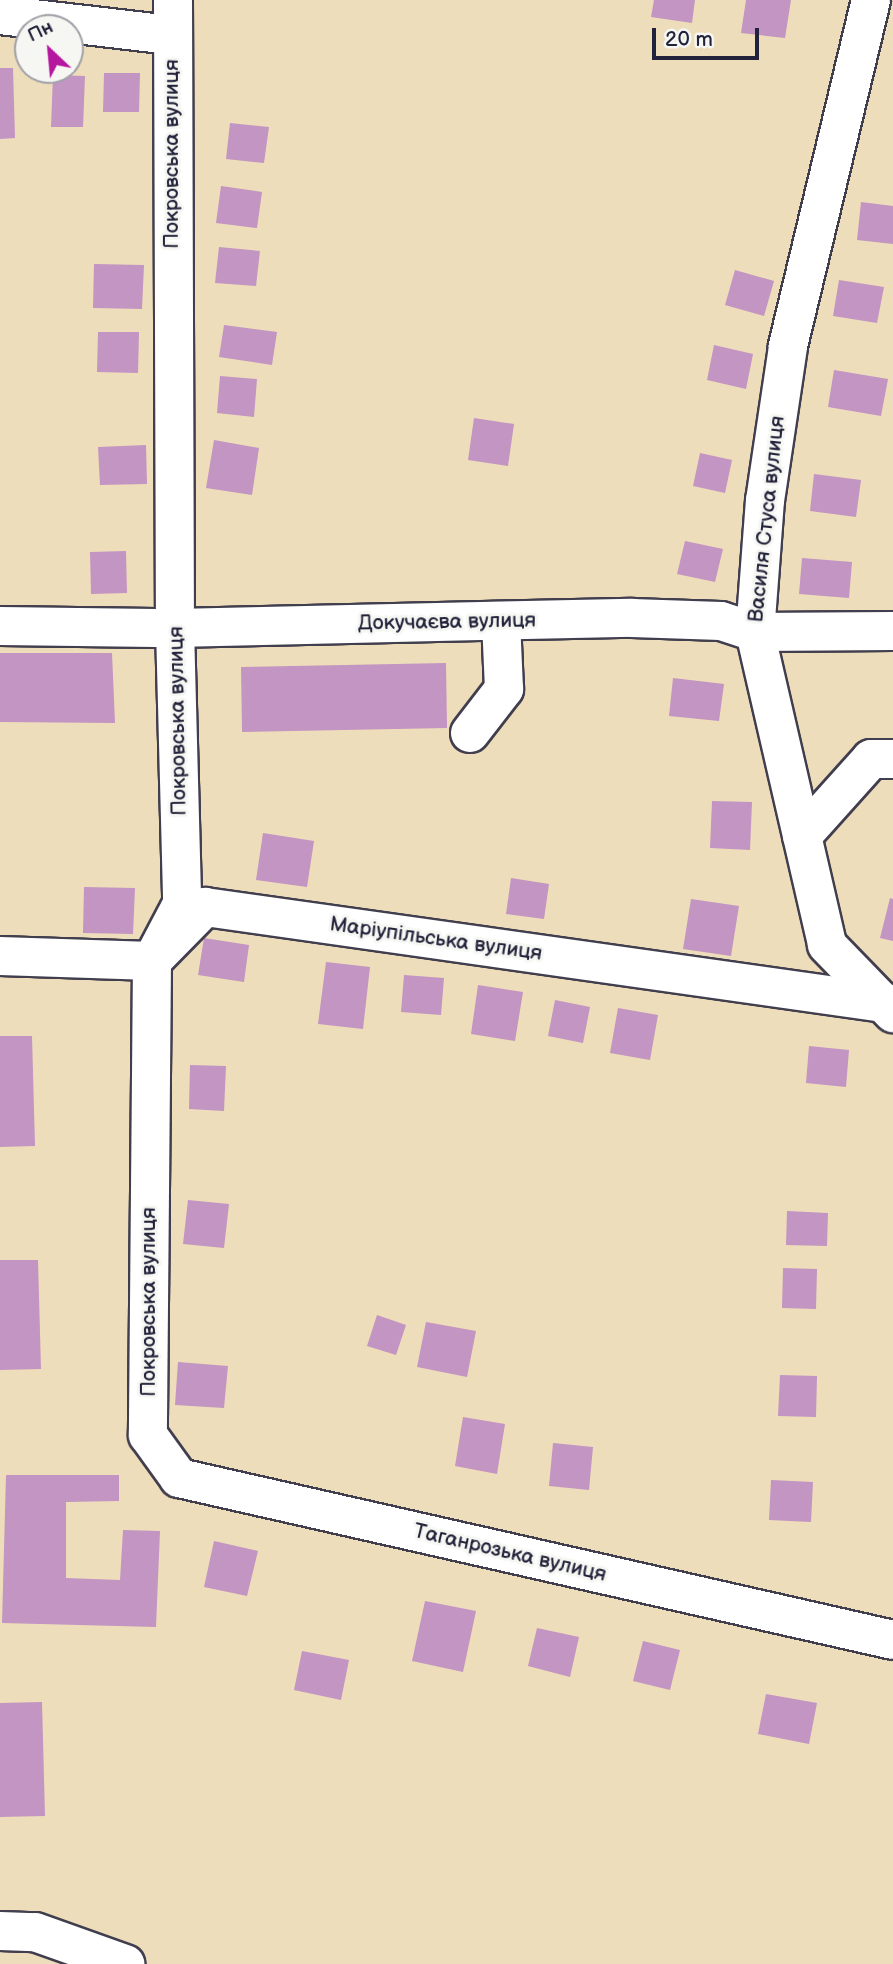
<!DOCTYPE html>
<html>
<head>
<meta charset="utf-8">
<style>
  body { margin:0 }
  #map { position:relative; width:893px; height:1964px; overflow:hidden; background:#eeddba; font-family:"Balsamiq Sans",sans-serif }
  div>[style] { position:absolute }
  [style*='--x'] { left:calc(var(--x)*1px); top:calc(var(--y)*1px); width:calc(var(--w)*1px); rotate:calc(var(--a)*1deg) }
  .building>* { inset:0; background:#c295c2 }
  .roads { filter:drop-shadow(2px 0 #413e4e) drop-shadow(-2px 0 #413e4e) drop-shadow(0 2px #413e4e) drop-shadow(0 -2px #413e4e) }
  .minor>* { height:38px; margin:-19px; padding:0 19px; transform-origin:19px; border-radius:19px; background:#fff }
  span { translate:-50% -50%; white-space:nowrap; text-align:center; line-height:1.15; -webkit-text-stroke:6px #f6f6f2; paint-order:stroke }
  .street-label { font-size:21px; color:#22223b }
  .north { position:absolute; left:14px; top:14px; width:70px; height:70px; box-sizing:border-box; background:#f6f6f2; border:2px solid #a1a1a9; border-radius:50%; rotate:334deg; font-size:19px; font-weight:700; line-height:28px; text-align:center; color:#22223b }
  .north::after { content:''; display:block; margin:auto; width:24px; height:32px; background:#b5179e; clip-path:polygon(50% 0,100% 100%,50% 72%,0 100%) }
  .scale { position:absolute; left:652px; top:28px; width:107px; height:32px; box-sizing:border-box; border:4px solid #22223b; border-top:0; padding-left:9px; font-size:21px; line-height:24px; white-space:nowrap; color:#22223b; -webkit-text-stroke:5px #f6f6f2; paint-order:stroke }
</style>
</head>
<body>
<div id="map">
  <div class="building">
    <i style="clip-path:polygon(654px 0,695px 0,692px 23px,651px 17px)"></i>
    <i style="clip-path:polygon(746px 0,791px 0,785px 38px,741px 33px)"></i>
    <i style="clip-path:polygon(0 68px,13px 68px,15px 138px,0 139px)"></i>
    <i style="clip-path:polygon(104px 73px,140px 73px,139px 112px,103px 112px)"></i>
    <i style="clip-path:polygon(53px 75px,85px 76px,83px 127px,51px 127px)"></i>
    <i style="clip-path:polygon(230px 123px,269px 127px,264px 163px,226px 159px)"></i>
    <i style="clip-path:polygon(221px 186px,262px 192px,257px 228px,216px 223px)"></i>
    <i style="clip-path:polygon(861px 202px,893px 206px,893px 244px,857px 240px)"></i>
    <i style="clip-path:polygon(219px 247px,260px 251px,256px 286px,215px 283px)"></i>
    <i style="clip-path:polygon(94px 264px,144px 265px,142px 309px,93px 308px)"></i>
    <i style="clip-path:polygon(735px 270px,774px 281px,764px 316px,725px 305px)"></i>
    <i style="clip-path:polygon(839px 280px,884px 287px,877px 323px,833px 316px)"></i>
    <i style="clip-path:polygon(224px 325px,277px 332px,272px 365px,219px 357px)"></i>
    <i style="clip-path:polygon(98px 332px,139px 332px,138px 373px,97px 372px)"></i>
    <i style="clip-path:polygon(714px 345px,753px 354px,746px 389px,707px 380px)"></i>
    <i style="clip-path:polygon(834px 370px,888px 379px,881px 416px,828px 407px)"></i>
    <i style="clip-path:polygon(220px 376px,257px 379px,254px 417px,217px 413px)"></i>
    <i style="clip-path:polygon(474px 418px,514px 424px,508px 466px,468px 460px)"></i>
    <i style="clip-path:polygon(214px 440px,259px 448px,252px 495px,206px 488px)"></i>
    <i style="clip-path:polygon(146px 445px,147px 484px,100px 485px,98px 447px)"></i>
    <i style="clip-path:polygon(700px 453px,732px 460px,725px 493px,693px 486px)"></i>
    <i style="clip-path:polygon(814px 474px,861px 480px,856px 517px,810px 511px)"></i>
    <i style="clip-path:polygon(685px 541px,723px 549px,715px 582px,677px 574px)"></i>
    <i style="clip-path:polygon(126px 551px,127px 593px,91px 594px,90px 552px)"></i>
    <i style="clip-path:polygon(802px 558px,852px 562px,849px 598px,799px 594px)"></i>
    <i style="clip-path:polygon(0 653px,112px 653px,115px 723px,0 722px)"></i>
    <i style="clip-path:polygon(446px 663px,447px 728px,242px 732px,241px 667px)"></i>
    <i style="clip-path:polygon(673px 678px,724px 684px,719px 721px,669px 716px)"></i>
    <i style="clip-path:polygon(712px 801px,752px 802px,750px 850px,710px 848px)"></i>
    <i style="clip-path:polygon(263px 833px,314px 841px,307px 887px,256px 880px)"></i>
    <i style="clip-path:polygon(511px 878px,549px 884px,544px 919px,506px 914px)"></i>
    <i style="clip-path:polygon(84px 887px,135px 888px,133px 934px,83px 933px)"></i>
    <i style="clip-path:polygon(890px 898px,893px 899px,893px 941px,880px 938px)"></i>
    <i style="clip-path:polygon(691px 899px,739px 906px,731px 956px,683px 949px)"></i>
    <i style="clip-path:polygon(204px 938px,249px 945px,244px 982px,198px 975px)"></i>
    <i style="clip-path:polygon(326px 962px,370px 967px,363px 1029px,318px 1024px)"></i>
    <i style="clip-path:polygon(404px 975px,444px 978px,441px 1015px,401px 1012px)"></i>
    <i style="clip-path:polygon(478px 985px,523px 992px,515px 1041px,471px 1034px)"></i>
    <i style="clip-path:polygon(555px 1000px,590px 1007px,583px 1043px,548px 1036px)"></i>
    <i style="clip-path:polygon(618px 1008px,658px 1015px,650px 1060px,610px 1053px)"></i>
    <i style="clip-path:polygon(0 1036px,32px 1036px,35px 1146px,0 1147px)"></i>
    <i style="clip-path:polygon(809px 1046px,849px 1050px,846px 1087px,806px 1083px)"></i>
    <i style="clip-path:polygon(190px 1065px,226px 1066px,224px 1111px,189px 1109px)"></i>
    <i style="clip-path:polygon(188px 1200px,229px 1204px,224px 1248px,183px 1244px)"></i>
    <i style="clip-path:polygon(787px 1211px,828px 1213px,827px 1246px,786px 1245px)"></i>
    <i style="clip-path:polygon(0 1260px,38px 1260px,41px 1369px,0 1370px)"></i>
    <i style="clip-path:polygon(783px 1268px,817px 1269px,816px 1309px,782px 1308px)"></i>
    <i style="clip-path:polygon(377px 1315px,406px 1325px,396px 1355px,367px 1346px)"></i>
    <i style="clip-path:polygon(426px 1322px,476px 1331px,467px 1377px,417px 1367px)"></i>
    <i style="clip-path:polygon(178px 1362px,228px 1366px,224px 1408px,175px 1405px)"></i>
    <i style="clip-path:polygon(780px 1375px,817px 1376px,816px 1417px,778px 1416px)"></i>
    <i style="clip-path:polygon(463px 1417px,505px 1424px,497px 1474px,455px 1466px)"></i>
    <i style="clip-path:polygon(553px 1443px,593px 1447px,589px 1490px,549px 1486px)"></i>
    <i style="clip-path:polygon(6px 1475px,119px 1475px,119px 1501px,66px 1502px,66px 1578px,120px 1580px,123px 1530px,160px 1531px,156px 1627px,2px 1623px)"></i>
    <i style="clip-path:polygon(771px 1480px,813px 1482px,811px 1522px,769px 1520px)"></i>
    <i style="clip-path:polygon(214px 1541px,258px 1551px,247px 1596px,204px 1587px)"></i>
    <i style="clip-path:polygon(425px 1601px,476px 1611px,463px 1672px,412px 1661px)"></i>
    <i style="clip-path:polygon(537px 1628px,579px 1637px,570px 1677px,528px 1666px)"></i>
    <i style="clip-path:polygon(643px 1641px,680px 1650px,670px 1690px,633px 1681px)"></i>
    <i style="clip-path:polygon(302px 1651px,349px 1660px,341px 1700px,294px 1690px)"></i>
    <i style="clip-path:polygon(766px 1694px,817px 1703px,809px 1744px,758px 1734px)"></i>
    <i style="clip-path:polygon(42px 1702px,45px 1816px,0 1817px,0 1703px)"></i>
  </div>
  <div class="roads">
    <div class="minor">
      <i style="--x:173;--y:0;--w:628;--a:89.82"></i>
      <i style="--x:175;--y:628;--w:276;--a:88.5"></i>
      <i style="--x:182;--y:904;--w:64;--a:117.8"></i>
      <i style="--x:152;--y:961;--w:474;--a:90.5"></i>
      <i style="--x:148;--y:1435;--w:53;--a:54.2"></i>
      <i style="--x:179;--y:1478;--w:732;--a:12.78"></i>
      <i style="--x:871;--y:0;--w:357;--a:103.5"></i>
      <i style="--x:788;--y:347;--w:155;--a:98.5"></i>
      <i style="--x:765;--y:500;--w:132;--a:94.3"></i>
      <i style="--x:755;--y:632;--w:321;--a:77"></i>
      <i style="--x:827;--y:945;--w:95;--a:45.9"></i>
      <i style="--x:0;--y:15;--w:172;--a:6.7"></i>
      <i style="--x:0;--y:626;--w:175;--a:0.7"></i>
      <i style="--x:175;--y:628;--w:457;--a:-1.3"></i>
      <i style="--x:632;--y:618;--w:89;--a:1.9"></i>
      <i style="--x:721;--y:621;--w:36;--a:18"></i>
      <i style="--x:755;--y:632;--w:138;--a:-0.4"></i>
      <i style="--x:470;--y:733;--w:56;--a:-52.3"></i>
      <i style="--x:504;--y:689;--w:68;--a:-92.5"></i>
      <i style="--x:802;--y:836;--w:103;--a:-48.1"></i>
      <i style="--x:871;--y:759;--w:22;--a:0"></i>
      <i style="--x:0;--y:956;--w:152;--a:1.9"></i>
      <i style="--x:152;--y:961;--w:76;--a:-45.5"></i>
      <i style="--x:205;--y:907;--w:694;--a:8.04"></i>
      <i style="--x:0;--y:1931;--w:35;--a:2"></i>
      <i style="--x:35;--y:1932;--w:96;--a:19.6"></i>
    </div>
  </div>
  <div class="street-label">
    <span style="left:172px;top:154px;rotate:-90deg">Покровська вулиця</span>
    <span style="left:767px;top:519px;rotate:-84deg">Василя Стуса вулиця</span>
    <span style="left:447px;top:622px;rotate:-1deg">Докучаєва вулиця</span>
    <span style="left:178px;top:721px;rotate:-91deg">Покровська вулиця</span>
    <span style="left:436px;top:939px;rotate:8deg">Маріупільська вулиця</span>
    <span style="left:149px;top:1302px;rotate:-90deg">Покровська вулиця</span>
    <span style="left:510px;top:1553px;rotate:13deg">Таганрозька вулиця</span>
  </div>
  <div class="north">Пн</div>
  <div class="scale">20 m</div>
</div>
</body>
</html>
